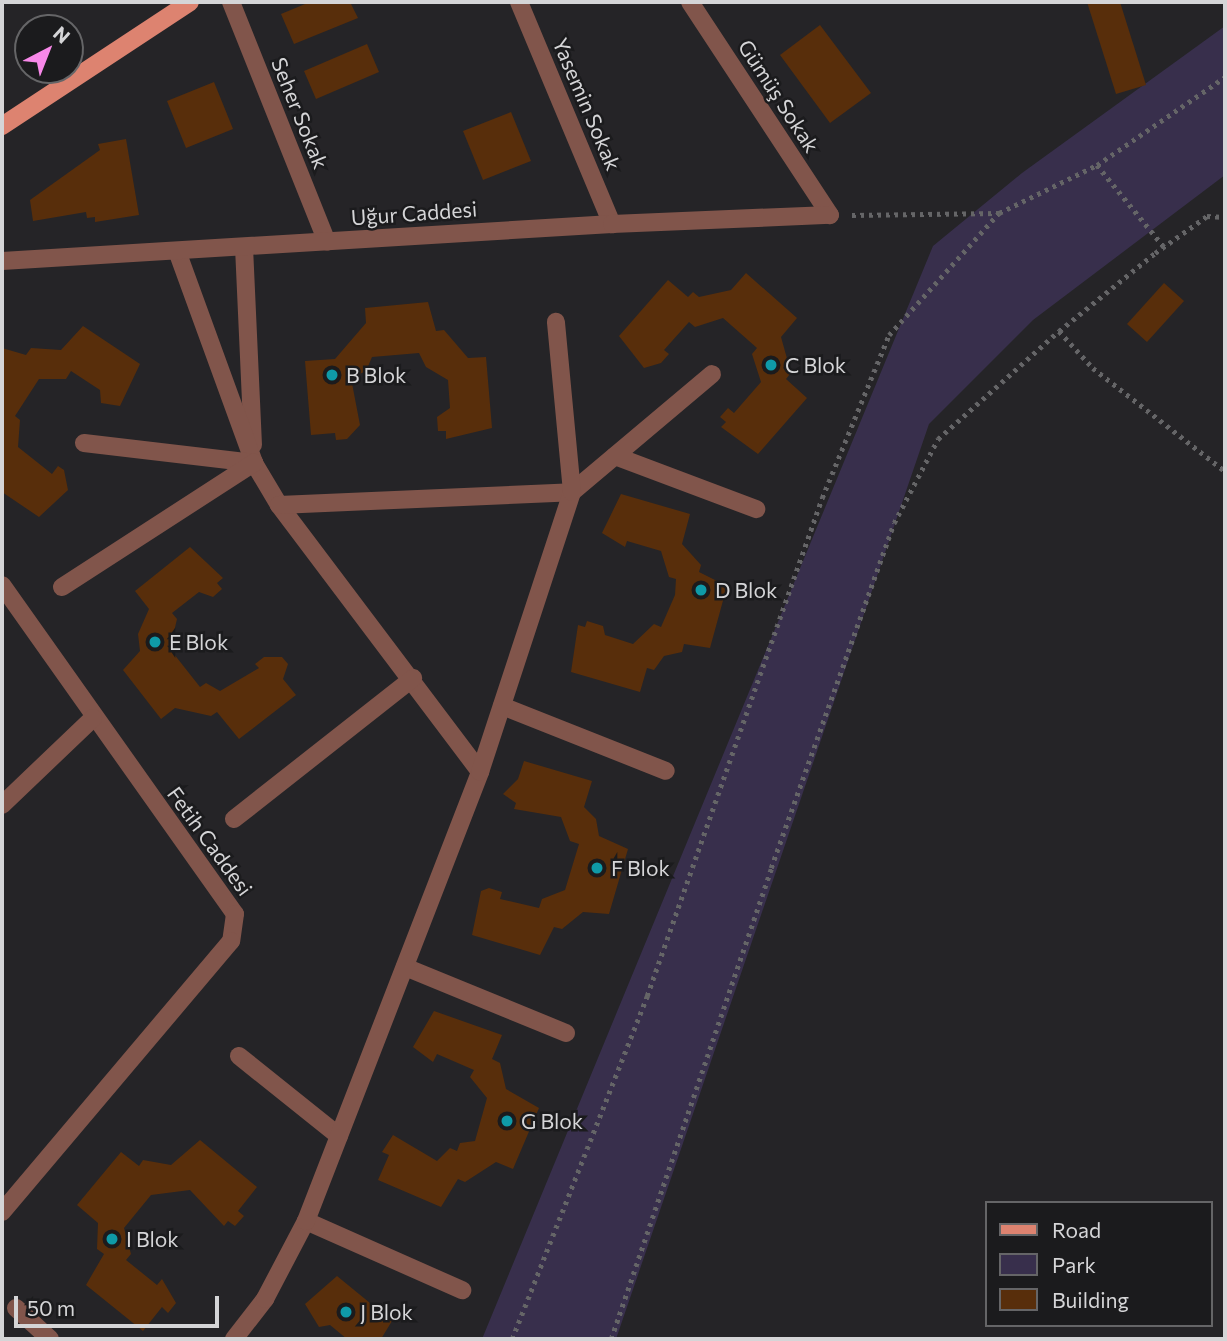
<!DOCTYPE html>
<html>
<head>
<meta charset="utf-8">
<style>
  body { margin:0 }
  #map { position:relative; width:1227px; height:1341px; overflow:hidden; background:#252427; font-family:Commissioner,sans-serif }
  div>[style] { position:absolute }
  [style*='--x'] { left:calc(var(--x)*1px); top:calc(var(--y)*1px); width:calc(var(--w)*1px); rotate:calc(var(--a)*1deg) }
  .green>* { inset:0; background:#382f4c }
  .building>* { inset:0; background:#582e0b }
  .path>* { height:4.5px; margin-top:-2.25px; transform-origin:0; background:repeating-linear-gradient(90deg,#656567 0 3.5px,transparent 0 8.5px) }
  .minor>* { height:18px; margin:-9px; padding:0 9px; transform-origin:9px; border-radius:9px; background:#81554b }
  .major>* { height:18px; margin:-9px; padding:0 9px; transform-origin:9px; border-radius:9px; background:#dd8370 }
  .dots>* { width:19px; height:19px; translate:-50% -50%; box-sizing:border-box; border:4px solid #1b1b1d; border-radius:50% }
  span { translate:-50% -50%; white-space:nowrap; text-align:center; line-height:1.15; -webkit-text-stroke:5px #1b1b1d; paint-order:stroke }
  .street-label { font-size:21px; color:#d5d5d7 }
  .poi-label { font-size:21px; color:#d5d5d7 }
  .left { translate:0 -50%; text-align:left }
  .frame { position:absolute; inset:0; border:4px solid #d5d5d7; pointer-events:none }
  .legend { position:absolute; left:985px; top:1201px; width:228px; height:126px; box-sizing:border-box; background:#1b1b1d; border:2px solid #656567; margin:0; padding:9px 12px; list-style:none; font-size:21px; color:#d5d5d7 }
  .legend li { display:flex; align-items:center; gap:14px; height:35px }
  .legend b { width:35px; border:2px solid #656567 }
  .north { position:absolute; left:14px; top:14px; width:70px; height:70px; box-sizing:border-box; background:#1b1b1d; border:2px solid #656567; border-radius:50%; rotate:42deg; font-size:19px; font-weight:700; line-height:28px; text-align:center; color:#d5d5d7 }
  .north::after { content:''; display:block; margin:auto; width:24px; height:32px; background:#f888e9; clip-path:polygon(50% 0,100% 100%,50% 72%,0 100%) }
  .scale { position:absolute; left:14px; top:1296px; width:205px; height:32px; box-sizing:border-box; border:4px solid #d5d5d7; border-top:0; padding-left:9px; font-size:21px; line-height:24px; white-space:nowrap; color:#d5d5d7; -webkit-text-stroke:5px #1b1b1d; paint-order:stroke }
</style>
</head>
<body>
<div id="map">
  <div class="green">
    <i style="clip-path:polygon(1225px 26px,1225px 175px,1033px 320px,929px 424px,616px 1339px,482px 1339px,933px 246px,1022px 173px)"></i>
  </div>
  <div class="building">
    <i style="clip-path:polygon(310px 2px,350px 2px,358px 18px,294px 44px,281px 14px)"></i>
    <i style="clip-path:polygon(1087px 2px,1120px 2px,1146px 85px,1116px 94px)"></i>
    <i style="clip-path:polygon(820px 25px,871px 93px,830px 123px,780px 55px)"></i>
    <i style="clip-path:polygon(367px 44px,379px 72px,316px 99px,304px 71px)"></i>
    <i style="clip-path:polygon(214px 82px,233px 129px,186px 148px,167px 101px)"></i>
    <i style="clip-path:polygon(511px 112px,531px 161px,483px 180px,463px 131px)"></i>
    <i style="clip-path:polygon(126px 139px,139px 215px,95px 222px,95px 217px,87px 218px,86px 212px,33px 221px,30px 200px,100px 150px,98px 144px)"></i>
    <i style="clip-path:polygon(746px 273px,797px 318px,781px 337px,788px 362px,783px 368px,790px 374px,786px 379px,807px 398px,758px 454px,721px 427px,726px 422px,720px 417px,728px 408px,734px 413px,761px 382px,752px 354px,757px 348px,723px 318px,695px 327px,689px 322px,664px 350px,669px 354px,661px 363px,644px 368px,619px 336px,668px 280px,688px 297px,693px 292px,699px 297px,731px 290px)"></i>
    <i style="clip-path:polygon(1164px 283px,1184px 301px,1147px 342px,1127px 324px)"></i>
    <i style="clip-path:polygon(428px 302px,436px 331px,444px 330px,468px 358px,486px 357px,492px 428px,446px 439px,446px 431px,438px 431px,437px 417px,450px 408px,448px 380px,426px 367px,419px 353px,372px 357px,366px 371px,351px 378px,360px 425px,347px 439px,336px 440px,335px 433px,311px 435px,305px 361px,335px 359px,366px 323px,365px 308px)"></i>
    <i style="clip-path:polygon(83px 326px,140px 364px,120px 406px,101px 403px,100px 390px,71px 371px,66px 379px,39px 379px,15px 416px,20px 420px,18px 447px,52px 474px,58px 466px,64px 470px,68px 490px,39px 517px,2px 492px,2px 348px,26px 355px,31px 348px,61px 350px)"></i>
    <i style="clip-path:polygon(621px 494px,690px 514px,682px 544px,701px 565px,699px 572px,727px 586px,710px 648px,684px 644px,682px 652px,664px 656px,654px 670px,647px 668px,640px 692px,571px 672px,578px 625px,585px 627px,587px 621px,603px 626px,605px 635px,633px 644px,654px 624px,661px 627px,675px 595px,676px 579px,669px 577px,661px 551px,627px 541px,625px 547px,602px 533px)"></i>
    <i style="clip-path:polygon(190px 547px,223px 578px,217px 583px,222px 589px,213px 597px,199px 592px,172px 613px,177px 619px,170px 649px,200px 687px,206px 683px,220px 691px,259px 668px,255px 664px,264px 657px,282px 657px,288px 664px,283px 679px,296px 695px,239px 739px,217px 712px,211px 716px,175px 708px,161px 719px,123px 670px,140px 651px,138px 634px,149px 609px,135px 591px)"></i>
    <i style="clip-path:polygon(524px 761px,592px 781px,584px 807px,596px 819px,599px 836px,628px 849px,609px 914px,583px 912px,562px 929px,554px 927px,540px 955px,472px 935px,481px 891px,489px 888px,502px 892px,500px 899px,539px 908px,542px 899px,565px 890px,579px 844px,570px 841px,561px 817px,514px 809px,516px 803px,503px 794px,518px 779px)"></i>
    <i style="clip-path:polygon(434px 1011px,502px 1035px,492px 1059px,500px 1063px,506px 1089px,539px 1108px,513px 1169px,496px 1162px,465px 1182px,458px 1179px,441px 1207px,378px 1180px,389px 1155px,382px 1152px,393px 1135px,437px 1161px,450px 1148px,457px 1151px,460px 1143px,475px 1141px,487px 1098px,470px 1077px,474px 1070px,437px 1054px,433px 1062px,413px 1047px)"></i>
    <i style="clip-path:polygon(200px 1140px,257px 1187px,238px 1211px,244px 1216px,235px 1226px,228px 1221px,224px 1226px,190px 1190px,151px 1195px,124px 1228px,131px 1254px,126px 1260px,157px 1285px,162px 1279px,176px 1303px,168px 1313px,162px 1307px,143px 1331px,86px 1285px,104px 1254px,97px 1249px,98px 1223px,77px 1205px,121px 1152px,139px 1166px,143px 1160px,171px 1165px)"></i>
    <i style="clip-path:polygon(337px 1276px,392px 1321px,381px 1339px,347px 1339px,330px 1325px,319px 1327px,305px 1304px)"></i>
  </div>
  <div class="path">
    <i style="--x:1097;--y:165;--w:106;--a:50.7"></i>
    <i style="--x:852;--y:215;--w:147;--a:-0.8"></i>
    <i style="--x:999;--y:213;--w:109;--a:-26.1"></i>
    <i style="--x:1097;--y:165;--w:155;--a:-34.5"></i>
    <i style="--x:1059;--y:331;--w:50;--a:47.4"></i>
    <i style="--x:1093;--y:368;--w:167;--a:38"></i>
    <i style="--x:512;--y:1339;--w:369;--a:-68.5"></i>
    <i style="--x:647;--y:996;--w:528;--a:-70.64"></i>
    <i style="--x:822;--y:498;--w:176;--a:-67.7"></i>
    <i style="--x:889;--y:335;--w:164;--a:-48"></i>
    <i style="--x:611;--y:1339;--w:497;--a:-71.2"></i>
    <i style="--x:771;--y:868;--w:366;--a:-70.4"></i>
    <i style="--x:894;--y:523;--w:95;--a:-62.4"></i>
    <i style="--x:938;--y:439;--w:162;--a:-41.8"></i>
    <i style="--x:1059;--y:331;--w:124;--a:-39.1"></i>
    <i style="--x:1155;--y:253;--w:64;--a:-35.4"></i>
    <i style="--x:1207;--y:216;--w:18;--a:3"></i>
  </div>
  <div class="minor">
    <i style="--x:231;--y:2;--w:258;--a:68.2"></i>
    <i style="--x:519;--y:2;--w:241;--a:67.3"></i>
    <i style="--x:690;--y:2;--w:255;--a:56.7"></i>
    <i style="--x:244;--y:247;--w:198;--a:87.4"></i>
    <i style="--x:177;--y:251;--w:226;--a:70"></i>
    <i style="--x:254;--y:463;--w:49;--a:59.2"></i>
    <i style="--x:279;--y:505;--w:334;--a:53"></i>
    <i style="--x:2;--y:261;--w:611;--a:-3.47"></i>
    <i style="--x:612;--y:224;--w:218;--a:-2.4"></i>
    <i style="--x:84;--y:443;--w:171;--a:6.7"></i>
    <i style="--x:615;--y:456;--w:151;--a:20.6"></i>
    <i style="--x:279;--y:505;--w:293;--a:-2.5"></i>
    <i style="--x:572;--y:492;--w:183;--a:-40.1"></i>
    <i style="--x:2;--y:585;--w:403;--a:54.7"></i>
    <i style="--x:235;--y:914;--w:27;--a:98"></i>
    <i style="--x:231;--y:941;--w:355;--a:130.2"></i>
    <i style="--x:62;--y:587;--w:229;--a:-32.9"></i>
    <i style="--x:502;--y:706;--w:176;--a:21.6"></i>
    <i style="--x:2;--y:805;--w:126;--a:-43.7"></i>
    <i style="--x:234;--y:819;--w:228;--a:-38.2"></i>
    <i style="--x:405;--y:967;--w:174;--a:22.3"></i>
    <i style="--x:239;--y:1056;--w:128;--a:38.7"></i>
    <i style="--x:306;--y:1221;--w:171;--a:23.9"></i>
    <i style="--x:16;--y:1308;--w:46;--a:42.4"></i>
    <i style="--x:234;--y:1339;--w:51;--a:-52.2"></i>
    <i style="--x:265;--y:1299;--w:88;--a:-62.3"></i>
    <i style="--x:306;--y:1221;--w:482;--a:-68.8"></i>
    <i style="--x:480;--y:772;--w:295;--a:-71.8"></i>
    <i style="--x:572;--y:492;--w:171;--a:-95.4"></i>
  </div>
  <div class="major">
    <i style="--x:2;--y:126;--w:225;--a:-33.4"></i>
  </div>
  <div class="dots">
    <i style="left:771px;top:365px;background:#0f9aa8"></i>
    <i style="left:332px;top:375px;background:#0f9aa8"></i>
    <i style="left:701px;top:590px;background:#0f9aa8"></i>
    <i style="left:155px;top:642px;background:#0f9aa8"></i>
    <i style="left:597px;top:868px;background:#0f9aa8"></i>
    <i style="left:507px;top:1121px;background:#0f9aa8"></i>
    <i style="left:112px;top:1239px;background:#0f9aa8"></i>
    <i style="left:346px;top:1312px;background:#0f9aa8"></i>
  </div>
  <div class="street-label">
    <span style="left:779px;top:96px;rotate:57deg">Gümüş Sokak</span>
    <span style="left:587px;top:104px;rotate:67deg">Yasemin Sokak</span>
    <span style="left:300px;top:113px;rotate:68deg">Seher Sokak</span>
    <span style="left:414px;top:213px;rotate:-4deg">Uğur Caddesi</span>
    <span style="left:210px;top:841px;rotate:54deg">Fetih Caddesi</span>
  </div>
  <div class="poi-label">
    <span class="left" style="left:785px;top:365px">C Blok</span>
    <span class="left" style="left:346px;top:375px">B Blok</span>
    <span class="left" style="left:715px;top:590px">D Blok</span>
    <span class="left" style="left:169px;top:642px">E Blok</span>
    <span class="left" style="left:611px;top:868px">F Blok</span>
    <span class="left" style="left:521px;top:1121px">G Blok</span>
    <span class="left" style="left:126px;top:1239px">I Blok</span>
    <span class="left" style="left:360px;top:1312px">J Blok</span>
  </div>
  <div class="frame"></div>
  <ul class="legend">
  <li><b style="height:9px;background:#dd8370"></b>Road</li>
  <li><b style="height:19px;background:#382f4c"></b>Park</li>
  <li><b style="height:19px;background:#582e0b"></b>Building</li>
  </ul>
  <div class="north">N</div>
  <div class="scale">50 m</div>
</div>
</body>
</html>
